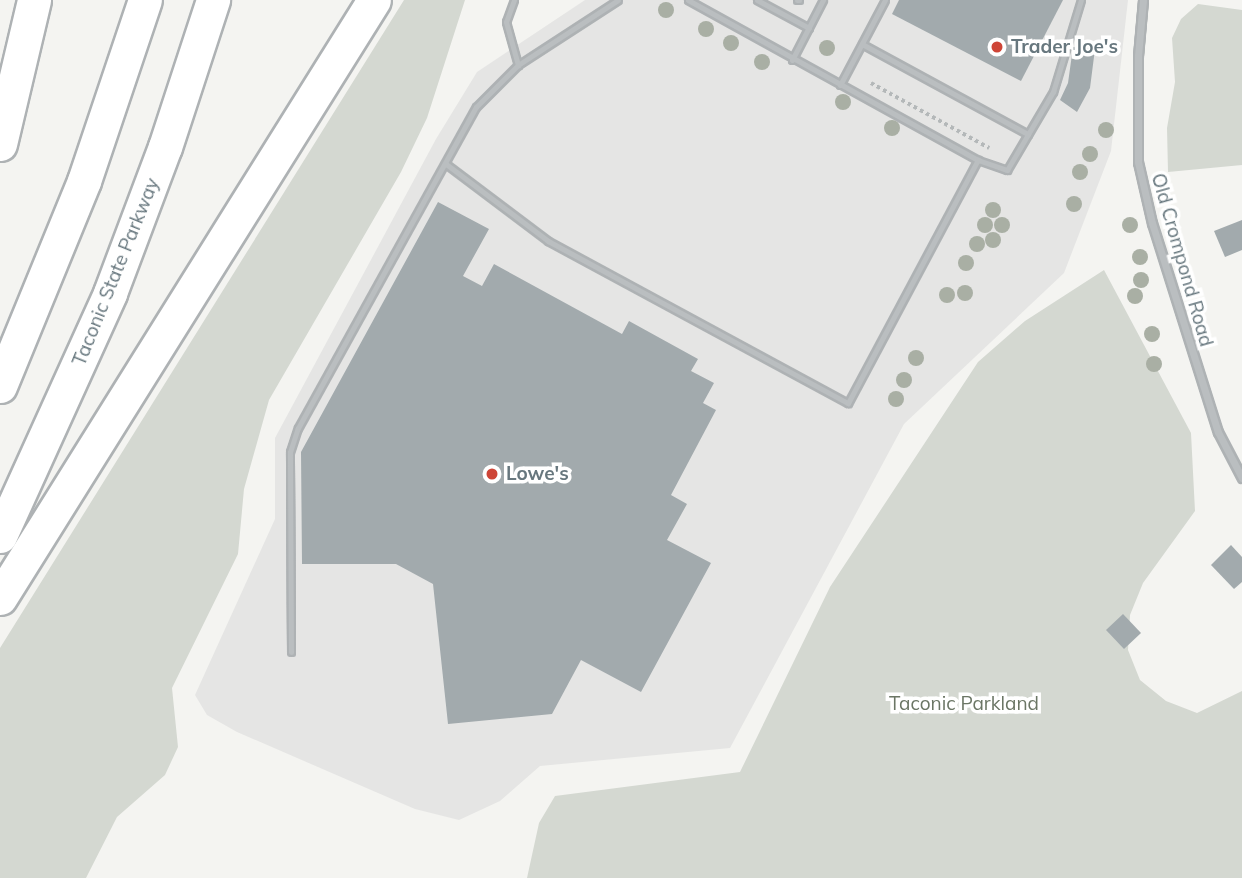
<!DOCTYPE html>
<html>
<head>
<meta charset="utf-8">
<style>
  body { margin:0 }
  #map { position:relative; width:1242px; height:878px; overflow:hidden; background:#f4f4f1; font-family:Mulish,sans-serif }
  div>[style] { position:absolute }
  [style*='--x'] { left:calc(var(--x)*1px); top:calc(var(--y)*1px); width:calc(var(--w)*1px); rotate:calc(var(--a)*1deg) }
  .built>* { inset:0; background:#e5e5e4 }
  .green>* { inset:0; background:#d4d8d1 }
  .building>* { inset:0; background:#a2aaad }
  .path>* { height:3.5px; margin-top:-1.75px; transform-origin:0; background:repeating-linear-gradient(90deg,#b4b8b9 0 3.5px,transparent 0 7px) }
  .roads { filter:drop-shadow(2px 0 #aeb2b4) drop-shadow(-2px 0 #aeb2b4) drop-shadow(0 2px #aeb2b4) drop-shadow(0 -2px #aeb2b4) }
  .lane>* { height:5px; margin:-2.5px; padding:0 2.5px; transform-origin:2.5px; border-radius:2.5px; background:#babec0 }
  .street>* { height:7px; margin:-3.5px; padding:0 3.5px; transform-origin:3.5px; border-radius:3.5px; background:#babec0 }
  .highway>* { height:33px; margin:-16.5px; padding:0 16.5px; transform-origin:16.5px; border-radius:16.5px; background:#fff }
  .trees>* { width:16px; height:16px; margin:-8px; border-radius:50%; background:#a9afa4 }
  .dots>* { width:19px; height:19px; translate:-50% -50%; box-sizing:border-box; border:4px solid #fff; border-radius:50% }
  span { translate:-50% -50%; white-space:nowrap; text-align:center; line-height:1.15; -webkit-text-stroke:7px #fff; paint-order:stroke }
  .poi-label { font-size:19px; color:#67777e; font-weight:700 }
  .left { translate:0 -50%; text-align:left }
  .street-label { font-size:19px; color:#67777e }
  .park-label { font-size:19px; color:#6b7665 }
</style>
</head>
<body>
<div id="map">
  <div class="built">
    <i style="clip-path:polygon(585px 0,1128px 0,1111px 151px,1064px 273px,904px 424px,730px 748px,540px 766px,500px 801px,459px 820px,415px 809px,237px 732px,207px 715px,195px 695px,275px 519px,275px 438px,436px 139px,477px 72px)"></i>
  </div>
  <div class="green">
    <i style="clip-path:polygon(404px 0,465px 0,427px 118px,401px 172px,269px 400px,244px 489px,238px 554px,172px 688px,178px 747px,165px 775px,117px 817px,86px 878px,0 878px,0 648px)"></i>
    <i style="clip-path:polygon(1198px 4px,1242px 10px,1242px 165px,1168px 172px,1167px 128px,1175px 82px,1172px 38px,1181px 19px)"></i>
    <i style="clip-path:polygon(1104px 270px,1191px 433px,1195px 511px,1143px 583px,1130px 615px,1128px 650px,1140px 680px,1166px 701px,1197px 713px,1242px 691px,1242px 878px,527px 878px,539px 823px,555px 796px,740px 772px,830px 587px,978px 362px,1025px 321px)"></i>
  </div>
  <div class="building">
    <i style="clip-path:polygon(899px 0,1063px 0,1021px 81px,892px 14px)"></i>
    <i style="clip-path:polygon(1073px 47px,1095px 49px,1090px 88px,1077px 112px,1060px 100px,1068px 83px)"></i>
    <i style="clip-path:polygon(438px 202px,489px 229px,463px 276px,482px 286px,494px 264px,622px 334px,629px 321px,698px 359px,691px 371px,714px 383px,703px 403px,716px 410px,671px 495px,687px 504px,667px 540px,711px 563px,641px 692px,581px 660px,552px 714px,448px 724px,433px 584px,396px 564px,302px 564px,301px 452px)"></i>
    <i style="clip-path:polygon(1242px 220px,1242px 250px,1225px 257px,1214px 231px)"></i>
    <i style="clip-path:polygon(1231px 545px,1242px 557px,1242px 582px,1234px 589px,1211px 565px)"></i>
    <i style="clip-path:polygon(1123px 614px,1141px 633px,1124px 649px,1106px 630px)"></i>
  </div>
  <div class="path">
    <i style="--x:871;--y:83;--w:135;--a:28.8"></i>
  </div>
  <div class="roads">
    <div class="lane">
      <i style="--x:514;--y:0;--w:23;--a:110"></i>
      <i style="--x:506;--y:22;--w:45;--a:74.4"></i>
      <i style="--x:688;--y:0;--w:331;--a:28.9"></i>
      <i style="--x:978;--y:160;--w:31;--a:19"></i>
      <i style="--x:1007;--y:170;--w:91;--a:-59.5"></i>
      <i style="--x:1053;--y:92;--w:96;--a:-73.1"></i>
      <i style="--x:757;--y:0;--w:59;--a:28.3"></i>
      <i style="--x:797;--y:0;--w:2;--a:0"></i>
      <i style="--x:862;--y:44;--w:189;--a:28.5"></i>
      <i style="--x:792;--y:60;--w:68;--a:-62.7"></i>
      <i style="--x:840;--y:85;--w:96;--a:-62.1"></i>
      <i style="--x:446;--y:164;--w:128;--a:37"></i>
      <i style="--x:548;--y:241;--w:341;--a:28.4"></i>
      <i style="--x:848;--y:403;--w:276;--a:-61.9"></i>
      <i style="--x:291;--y:652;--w:200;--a:-90.3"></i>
      <i style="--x:290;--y:452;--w:25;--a:-72"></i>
      <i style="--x:298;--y:428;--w:367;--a:-61"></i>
      <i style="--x:476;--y:107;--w:59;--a:-45"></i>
      <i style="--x:518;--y:65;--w:119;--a:-33"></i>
    </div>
    <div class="street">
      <i style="--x:1143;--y:0;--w:56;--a:95.1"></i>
      <i style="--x:1138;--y:56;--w:106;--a:90"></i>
      <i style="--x:1138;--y:162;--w:63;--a:77.1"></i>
      <i style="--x:1152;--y:223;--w:219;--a:72.5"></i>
      <i style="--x:1218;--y:432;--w:52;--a:62.4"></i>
    </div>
    <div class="highway">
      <i style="--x:0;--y:144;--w:148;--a:-76.7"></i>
      <i style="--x:0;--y:386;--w:222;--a:-67.7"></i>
      <i style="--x:84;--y:181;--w:191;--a:-71.4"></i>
      <i style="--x:0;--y:536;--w:267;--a:-65.6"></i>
      <i style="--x:110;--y:293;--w:156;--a:-69.4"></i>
      <i style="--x:165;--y:147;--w:155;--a:-71.9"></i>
      <i style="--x:0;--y:598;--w:705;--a:-57.98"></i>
    </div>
  </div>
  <div class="trees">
    <i style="left:666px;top:10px"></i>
    <i style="left:706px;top:29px"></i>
    <i style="left:731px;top:43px"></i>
    <i style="left:827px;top:48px"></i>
    <i style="left:762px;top:62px"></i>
    <i style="left:843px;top:102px"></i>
    <i style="left:892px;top:128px"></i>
    <i style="left:1106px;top:130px"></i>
    <i style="left:1090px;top:154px"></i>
    <i style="left:1080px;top:172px"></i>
    <i style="left:1074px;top:204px"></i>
    <i style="left:993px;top:210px"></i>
    <i style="left:985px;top:225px"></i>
    <i style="left:1002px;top:225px"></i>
    <i style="left:1130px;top:225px"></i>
    <i style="left:993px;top:240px"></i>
    <i style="left:977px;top:244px"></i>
    <i style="left:1140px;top:257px"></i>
    <i style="left:966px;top:263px"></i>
    <i style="left:1141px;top:280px"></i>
    <i style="left:965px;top:293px"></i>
    <i style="left:947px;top:295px"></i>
    <i style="left:1135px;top:296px"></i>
    <i style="left:1152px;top:334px"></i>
    <i style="left:916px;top:358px"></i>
    <i style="left:1154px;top:364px"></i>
    <i style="left:904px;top:380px"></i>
    <i style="left:896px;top:399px"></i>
  </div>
  <div class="dots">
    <i style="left:997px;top:47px;background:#ce4537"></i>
    <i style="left:492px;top:474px;background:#ce4537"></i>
  </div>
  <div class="poi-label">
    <span class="left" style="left:1011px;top:47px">Trader Joe's</span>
    <span class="left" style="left:506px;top:474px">Lowe's</span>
  </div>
  <div class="street-label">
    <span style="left:1182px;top:260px;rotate:74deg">Old Crompond Road</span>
    <span style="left:116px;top:272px;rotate:-68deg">Taconic State Parkway</span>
  </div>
  <div class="park-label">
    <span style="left:964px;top:704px">Taconic Parkland</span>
  </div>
</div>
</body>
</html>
